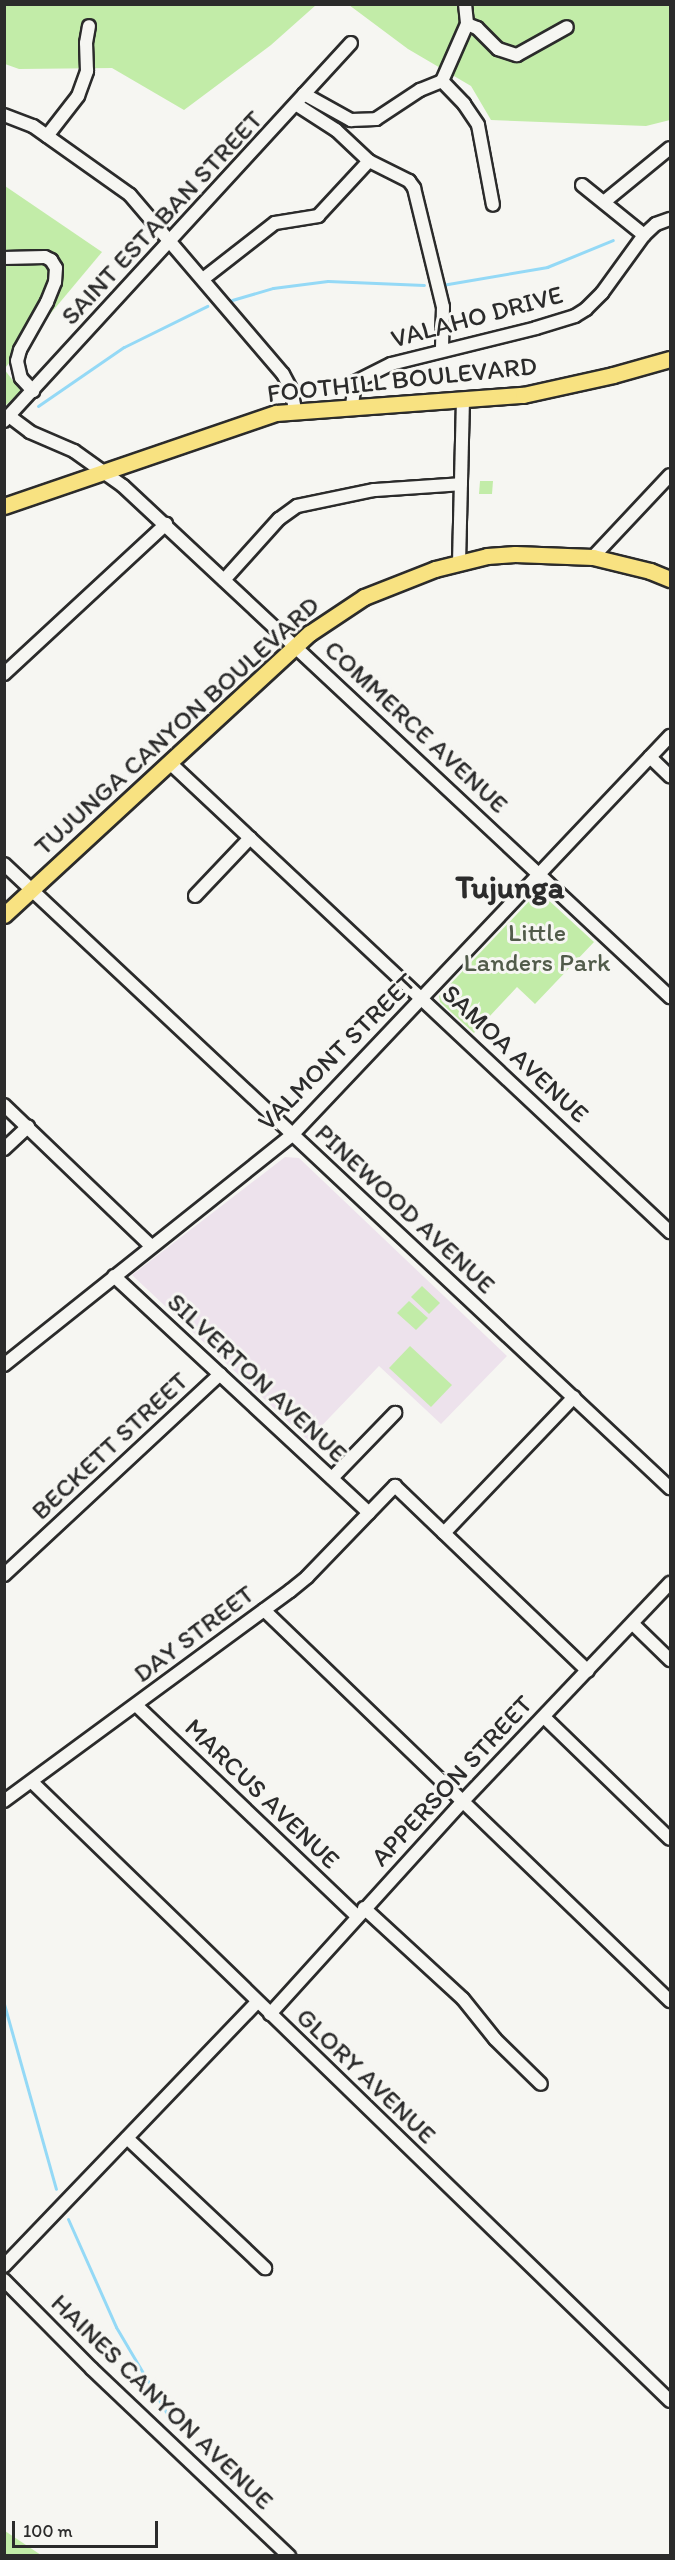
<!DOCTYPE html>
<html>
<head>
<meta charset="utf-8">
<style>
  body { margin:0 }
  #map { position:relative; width:675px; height:2560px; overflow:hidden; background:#f6f6f2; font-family:Itim,sans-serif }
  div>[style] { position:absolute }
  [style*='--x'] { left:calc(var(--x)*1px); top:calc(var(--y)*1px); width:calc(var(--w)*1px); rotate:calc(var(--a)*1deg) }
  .built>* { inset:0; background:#ede2ec }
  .green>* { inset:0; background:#c2eca8 }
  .stream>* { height:3px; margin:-1.5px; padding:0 1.5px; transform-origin:1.5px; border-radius:1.5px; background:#94d9f6 }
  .roads { filter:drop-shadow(2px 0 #2b2b2b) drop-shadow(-2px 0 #2b2b2b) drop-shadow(0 2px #2b2b2b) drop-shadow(0 -2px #2b2b2b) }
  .minor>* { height:12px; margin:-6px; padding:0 6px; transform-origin:6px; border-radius:6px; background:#f6f6f2 }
  .major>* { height:15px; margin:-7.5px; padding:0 7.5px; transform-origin:7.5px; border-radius:7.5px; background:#f8e281 }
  span { translate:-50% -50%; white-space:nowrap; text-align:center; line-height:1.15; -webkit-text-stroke:6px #f6f6f2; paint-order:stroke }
  .street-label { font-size:26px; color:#2b2b2b }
  .park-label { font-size:26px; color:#515b4a }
  .district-label { font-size:32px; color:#2b2b2b; font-weight:700 }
  .frame { position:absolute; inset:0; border:6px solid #2b2b2b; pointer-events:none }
  .scale { position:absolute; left:12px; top:2521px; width:146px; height:27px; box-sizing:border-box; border:3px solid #2b2b2b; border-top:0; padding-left:8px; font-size:18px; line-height:21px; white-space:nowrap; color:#2b2b2b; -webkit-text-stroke:4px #f6f6f2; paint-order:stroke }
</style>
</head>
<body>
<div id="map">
  <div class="built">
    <i style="clip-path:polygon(285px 1157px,299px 1158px,507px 1356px,441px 1424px,379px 1366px,308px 1440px,132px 1275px)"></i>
  </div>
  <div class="green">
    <i style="clip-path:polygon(4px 5px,316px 5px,271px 45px,184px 110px,112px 68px,19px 69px,5px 64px)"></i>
    <i style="clip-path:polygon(349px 5px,670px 5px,670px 120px,646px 126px,491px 120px,471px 86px,408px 49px)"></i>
    <i style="clip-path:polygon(5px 186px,102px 252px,5px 368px)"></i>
    <i style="clip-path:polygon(4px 369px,21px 391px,5px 406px,4px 406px)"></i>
    <i style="clip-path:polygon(480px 481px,493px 481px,492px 494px,479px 494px)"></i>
    <i style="clip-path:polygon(535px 895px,544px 896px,594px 942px,535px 1004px,517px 987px,474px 1033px,440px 1002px,439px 996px)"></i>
    <i style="clip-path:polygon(422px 1286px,440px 1303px,429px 1314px,411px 1297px)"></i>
    <i style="clip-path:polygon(409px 1301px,428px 1318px,416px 1330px,397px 1313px)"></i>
    <i style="clip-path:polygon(410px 1346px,452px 1385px,431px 1407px,389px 1368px)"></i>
    <i style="clip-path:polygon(4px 2531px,5px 2531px,41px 2555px,5px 2555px)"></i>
  </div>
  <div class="stream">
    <i style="--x:442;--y:285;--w:107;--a:-9.7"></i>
    <i style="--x:547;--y:267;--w:71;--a:-22.2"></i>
    <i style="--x:232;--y:300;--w:43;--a:-16.3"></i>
    <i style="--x:273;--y:288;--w:55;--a:-7.3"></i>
    <i style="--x:328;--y:281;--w:96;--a:2.4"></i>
    <i style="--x:38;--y:406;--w:104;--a:-34.5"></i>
    <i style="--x:124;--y:347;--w:93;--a:-26.3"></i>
    <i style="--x:4;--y:2004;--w:192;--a:74.3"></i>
    <i style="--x:68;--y:2219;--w:118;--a:66"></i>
    <i style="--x:116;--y:2327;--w:110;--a:59.5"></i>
  </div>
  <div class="roads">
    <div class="minor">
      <i style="--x:465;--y:4;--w:20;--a:84"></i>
      <i style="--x:442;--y:81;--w:32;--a:46"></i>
      <i style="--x:464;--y:104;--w:25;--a:56"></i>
      <i style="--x:478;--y:125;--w:81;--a:79.4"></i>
      <i style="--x:304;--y:94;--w:54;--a:29"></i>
      <i style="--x:351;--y:120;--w:25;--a:-2"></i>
      <i style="--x:376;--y:119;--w:53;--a:-33.4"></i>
      <i style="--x:420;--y:90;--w:24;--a:-22"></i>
      <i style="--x:442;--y:81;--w:62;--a:-66.3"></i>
      <i style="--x:467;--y:24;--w:11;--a:22"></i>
      <i style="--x:477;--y:28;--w:30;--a:45"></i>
      <i style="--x:498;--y:49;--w:20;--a:18"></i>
      <i style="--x:517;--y:55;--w:57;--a:-29.2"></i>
      <i style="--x:297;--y:105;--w:46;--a:32.7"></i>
      <i style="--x:336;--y:130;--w:45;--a:43.2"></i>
      <i style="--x:369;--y:161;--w:45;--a:26.6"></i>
      <i style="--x:409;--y:181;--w:9;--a:54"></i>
      <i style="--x:414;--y:188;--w:122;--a:76.3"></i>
      <i style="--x:443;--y:307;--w:42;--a:91.4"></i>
      <i style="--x:4;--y:115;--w:31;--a:21"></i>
      <i style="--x:33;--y:126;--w:119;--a:35.4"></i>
      <i style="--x:130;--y:195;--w:235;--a:49.5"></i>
      <i style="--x:283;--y:374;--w:17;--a:62"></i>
      <i style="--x:291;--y:389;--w:21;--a:79"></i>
      <i style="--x:47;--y:136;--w:51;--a:-52.2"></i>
      <i style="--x:78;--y:96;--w:27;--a:-70"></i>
      <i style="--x:87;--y:71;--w:28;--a:-92"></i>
      <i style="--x:86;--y:43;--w:17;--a:-80"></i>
      <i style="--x:582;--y:185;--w:80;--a:38.9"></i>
      <i style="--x:604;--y:202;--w:85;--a:-39.3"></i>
      <i style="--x:4;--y:258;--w:41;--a:-1.4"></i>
      <i style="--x:45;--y:257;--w:7;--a:27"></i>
      <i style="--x:51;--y:260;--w:9;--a:58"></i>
      <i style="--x:56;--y:268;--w:14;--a:94"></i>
      <i style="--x:55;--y:282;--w:22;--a:112"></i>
      <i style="--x:47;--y:302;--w:55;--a:119.4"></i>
      <i style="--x:20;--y:350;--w:11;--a:105"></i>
      <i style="--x:17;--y:361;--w:17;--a:77"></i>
      <i style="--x:21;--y:378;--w:18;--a:47"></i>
      <i style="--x:203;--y:279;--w:91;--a:-37.9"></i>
      <i style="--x:275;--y:223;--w:44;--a:-9.2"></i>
      <i style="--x:318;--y:216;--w:75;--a:-47.2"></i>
      <i style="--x:352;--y:406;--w:24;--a:-83"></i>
      <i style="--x:355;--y:382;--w:40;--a:-26.6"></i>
      <i style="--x:391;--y:364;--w:149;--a:-13.9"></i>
      <i style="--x:536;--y:328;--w:41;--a:-17.1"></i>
      <i style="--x:575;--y:316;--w:13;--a:-32"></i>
      <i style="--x:586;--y:309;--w:23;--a:-45"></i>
      <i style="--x:602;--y:293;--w:72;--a:-54.1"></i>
      <i style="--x:644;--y:235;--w:16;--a:-43"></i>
      <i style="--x:656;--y:224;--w:15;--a:-20"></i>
      <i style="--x:9;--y:416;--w:26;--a:37"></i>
      <i style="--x:30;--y:432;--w:48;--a:23.4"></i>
      <i style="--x:74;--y:451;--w:60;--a:35.5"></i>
      <i style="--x:123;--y:486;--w:749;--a:43.05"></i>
      <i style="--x:4;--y:421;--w:513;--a:-47.45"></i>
      <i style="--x:593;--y:557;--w:112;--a:-46.8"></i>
      <i style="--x:459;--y:563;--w:163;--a:-88.6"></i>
      <i style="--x:224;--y:580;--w:82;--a:-48"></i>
      <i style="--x:279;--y:519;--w:22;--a:-36"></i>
      <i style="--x:297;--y:506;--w:79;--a:-11.7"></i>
      <i style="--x:374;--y:490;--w:87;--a:-3.9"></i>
      <i style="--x:4;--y:674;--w:221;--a:-42.8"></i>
      <i style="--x:650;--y:757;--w:28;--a:44"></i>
      <i style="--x:170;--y:763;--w:686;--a:43.17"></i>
      <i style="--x:4;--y:864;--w:913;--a:43.14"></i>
      <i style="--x:195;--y:896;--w:80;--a:-46.5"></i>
      <i style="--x:4;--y:1105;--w:204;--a:43.8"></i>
      <i style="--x:4;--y:1149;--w:33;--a:-43"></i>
      <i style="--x:114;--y:1276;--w:348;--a:42.9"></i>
      <i style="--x:4;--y:1365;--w:369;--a:-38.6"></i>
      <i style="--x:292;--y:1135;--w:550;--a:-46.55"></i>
      <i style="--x:332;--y:1478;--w:91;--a:-45.9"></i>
      <i style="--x:444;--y:1533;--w:188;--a:-46.3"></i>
      <i style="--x:4;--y:1575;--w:295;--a:-42.9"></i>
      <i style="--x:264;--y:1610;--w:564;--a:43.92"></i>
      <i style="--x:633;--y:1624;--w:52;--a:44.2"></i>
      <i style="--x:136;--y:1705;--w:306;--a:43.7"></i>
      <i style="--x:544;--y:1717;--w:175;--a:44.1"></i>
      <i style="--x:32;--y:1782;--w:889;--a:44.13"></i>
      <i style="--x:4;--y:1801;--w:355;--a:-36.3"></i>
      <i style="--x:290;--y:1591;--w:22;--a:-39"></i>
      <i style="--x:307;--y:1577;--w:127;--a:-46"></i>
      <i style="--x:395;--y:1486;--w:267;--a:43.8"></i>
      <i style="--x:364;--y:1908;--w:134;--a:42.6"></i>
      <i style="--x:463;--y:1999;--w:51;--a:51.3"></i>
      <i style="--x:495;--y:2039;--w:64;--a:44.4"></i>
      <i style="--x:270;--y:2014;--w:287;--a:-47.8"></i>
      <i style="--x:463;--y:1801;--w:301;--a:-46.5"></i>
      <i style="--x:127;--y:2138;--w:190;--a:43.3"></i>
      <i style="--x:4;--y:2266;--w:366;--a:-46.2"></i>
      <i style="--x:4;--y:2280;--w:125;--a:45.3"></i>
      <i style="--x:92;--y:2369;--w:272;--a:43.5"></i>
    </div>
    <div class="major">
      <i style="--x:4;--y:506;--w:287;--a:-18.9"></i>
      <i style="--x:276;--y:413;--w:248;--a:-4.2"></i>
      <i style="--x:523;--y:395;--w:92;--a:-12.5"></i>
      <i style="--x:613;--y:375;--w:59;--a:-15.7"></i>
      <i style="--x:4;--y:915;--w:416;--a:-42.7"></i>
      <i style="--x:310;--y:633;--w:65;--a:-33.7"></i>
      <i style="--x:364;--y:597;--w:76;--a:-21.5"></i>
      <i style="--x:435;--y:569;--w:54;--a:-14"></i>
      <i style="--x:487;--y:556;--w:28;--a:-4"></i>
      <i style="--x:515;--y:554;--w:78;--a:2.2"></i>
      <i style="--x:593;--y:557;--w:59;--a:13.8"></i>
      <i style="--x:650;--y:571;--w:22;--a:22"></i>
    </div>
  </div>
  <div class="street-label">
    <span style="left:162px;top:218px;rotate:-47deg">SAINT ESTABAN STREET</span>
    <span style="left:477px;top:317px;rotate:-15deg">VALAHO DRIVE</span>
    <span style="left:402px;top:380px;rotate:-6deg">FOOTHILL BOULEVARD</span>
    <span style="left:177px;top:726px;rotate:-42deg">TUJUNGA CANYON BOULEVARD</span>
    <span style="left:416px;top:727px;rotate:43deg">COMMERCE AVENUE</span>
    <span style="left:337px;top:1052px;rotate:-45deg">VALMONT STREET</span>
    <span style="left:515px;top:1054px;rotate:43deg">SAMOA AVENUE</span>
    <span style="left:405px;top:1209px;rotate:43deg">PINEWOOD AVENUE</span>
    <span style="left:257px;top:1378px;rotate:43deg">SILVERTON AVENUE</span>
    <span style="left:110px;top:1446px;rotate:-43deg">BECKETT STREET</span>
    <span style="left:194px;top:1634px;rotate:-37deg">DAY STREET</span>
    <span style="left:452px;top:1781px;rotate:-47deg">APPERSON STREET</span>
    <span style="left:262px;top:1794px;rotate:44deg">MARCUS AVENUE</span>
    <span style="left:366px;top:2076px;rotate:44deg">GLORY AVENUE</span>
    <span style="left:162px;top:2402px;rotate:44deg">HAINES CANYON AVENUE</span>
  </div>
  <div class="park-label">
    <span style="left:537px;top:948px">Little<br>Landers Park</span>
  </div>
  <div class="district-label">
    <span style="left:510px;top:887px">Tujunga</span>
  </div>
  <div class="frame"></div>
  <div class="scale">100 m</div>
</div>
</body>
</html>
